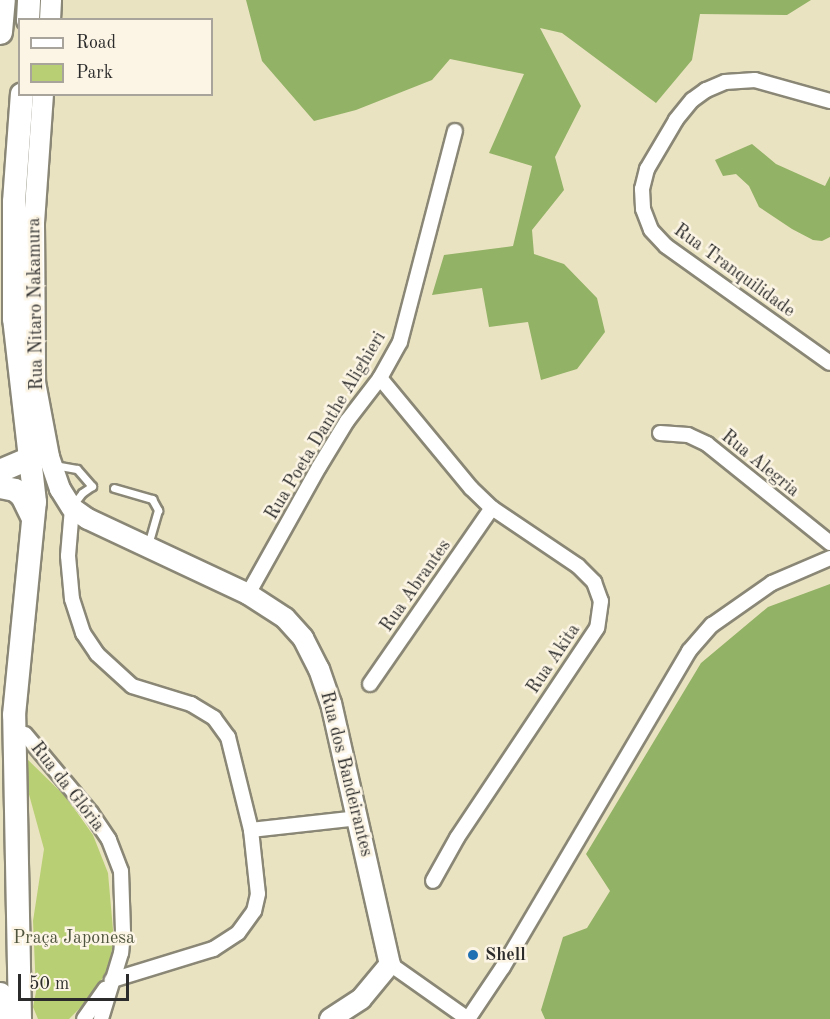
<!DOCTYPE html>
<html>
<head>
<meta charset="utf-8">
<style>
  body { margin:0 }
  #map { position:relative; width:830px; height:1019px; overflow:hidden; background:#eae3c1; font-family:"Old Standard TT",serif }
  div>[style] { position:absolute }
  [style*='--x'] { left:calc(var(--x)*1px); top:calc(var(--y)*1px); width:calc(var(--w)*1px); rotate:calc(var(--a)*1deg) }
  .green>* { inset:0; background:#b9cf74 }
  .forest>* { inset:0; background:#92b266 }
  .roads { filter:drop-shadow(2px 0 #8a8776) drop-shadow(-2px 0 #8a8776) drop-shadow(0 2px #8a8776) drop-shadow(0 -2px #8a8776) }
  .service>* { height:7px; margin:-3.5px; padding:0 3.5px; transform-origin:3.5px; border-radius:3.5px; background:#fff }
  .minor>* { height:14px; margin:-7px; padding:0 7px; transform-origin:7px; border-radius:7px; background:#fff }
  .secondary>* { height:20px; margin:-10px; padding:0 10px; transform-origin:10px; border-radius:10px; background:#fff }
  .trunk>* { height:22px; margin:-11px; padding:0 11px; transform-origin:11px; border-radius:11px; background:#fff }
  .motorway>* { height:24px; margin:-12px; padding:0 12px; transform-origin:12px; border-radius:12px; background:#fff }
  .dots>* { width:16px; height:16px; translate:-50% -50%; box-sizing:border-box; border:3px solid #fcf5e5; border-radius:50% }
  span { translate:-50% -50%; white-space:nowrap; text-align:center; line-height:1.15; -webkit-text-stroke:5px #fcf5e5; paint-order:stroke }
  .street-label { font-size:18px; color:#2b2b2b }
  .park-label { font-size:18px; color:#4e543d }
  .poi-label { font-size:18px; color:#2b2b2b; font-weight:700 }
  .left { translate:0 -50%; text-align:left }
  .legend { position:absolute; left:18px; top:18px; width:195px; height:78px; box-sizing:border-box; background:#fcf5e5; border:2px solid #a8a49b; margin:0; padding:8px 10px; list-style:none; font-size:18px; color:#2b2b2b }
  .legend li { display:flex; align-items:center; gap:12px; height:30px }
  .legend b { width:30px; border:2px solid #a8a49b }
  .scale { position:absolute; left:18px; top:974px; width:111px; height:27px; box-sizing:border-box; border:3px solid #2b2b2b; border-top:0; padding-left:8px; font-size:18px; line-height:21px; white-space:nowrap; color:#2b2b2b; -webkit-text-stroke:4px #fcf5e5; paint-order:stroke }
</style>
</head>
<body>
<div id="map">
  <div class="green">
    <i style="clip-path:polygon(23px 755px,67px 798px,93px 835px,108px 873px,114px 941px,107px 971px,90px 998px,69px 1019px,38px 1019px,33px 1007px,36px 992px,33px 921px,44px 849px,25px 780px)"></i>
  </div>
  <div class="forest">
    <i style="clip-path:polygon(246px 0,811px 0,787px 15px,700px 14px,692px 60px,656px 103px,562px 33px,540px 28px,581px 106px,555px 157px,564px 190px,532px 230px,534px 254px,564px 264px,597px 298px,605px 332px,577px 369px,541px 380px,528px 322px,489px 327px,482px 288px,432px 295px,444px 255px,513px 246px,532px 166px,489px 153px,524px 74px,450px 59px,432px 80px,356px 110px,314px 121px,262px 61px)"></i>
    <i style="clip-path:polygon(752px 144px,776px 164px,825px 186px,830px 176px,830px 237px,822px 241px,813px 240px,792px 229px,759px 207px,749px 186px,736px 174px,723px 176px,715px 160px)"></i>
    <i style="clip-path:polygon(830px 584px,830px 1019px,545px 1019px,541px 1010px,563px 937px,587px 928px,610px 891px,586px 854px,701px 663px,768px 607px)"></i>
  </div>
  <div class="roads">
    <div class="service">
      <i style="--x:54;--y:465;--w:23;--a:10"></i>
      <i style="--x:77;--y:469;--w:23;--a:49"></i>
      <i style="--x:92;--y:486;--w:12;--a:145"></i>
      <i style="--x:82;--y:493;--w:15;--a:127"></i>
      <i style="--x:114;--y:488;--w:40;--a:16"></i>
      <i style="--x:152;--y:499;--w:13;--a:61"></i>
      <i style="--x:158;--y:510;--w:36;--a:106"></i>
    </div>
    <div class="minor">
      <i style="--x:830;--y:101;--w:78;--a:-164.4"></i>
      <i style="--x:755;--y:80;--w:30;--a:176"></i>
      <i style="--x:725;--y:82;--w:21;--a:157"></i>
      <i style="--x:706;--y:90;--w:17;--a:144"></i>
      <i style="--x:692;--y:100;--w:26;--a:129"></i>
      <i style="--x:676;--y:120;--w:57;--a:120.6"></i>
      <i style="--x:647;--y:169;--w:21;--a:104"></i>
      <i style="--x:642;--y:189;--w:20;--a:87"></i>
      <i style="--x:643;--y:209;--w:22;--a:69"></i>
      <i style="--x:651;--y:230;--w:22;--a:47"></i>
      <i style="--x:666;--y:246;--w:201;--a:35.5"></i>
      <i style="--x:380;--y:378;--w:143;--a:50.4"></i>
      <i style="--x:471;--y:488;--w:29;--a:44"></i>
      <i style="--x:492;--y:508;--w:104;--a:34"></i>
      <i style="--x:578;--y:566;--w:23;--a:45"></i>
      <i style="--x:594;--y:582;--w:20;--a:70"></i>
      <i style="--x:601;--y:601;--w:27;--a:98"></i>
      <i style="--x:597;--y:628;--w:252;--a:123.7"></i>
      <i style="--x:457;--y:838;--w:49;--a:119.2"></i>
      <i style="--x:660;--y:433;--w:28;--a:4"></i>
      <i style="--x:688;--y:435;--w:21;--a:25"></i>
      <i style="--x:707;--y:444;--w:158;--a:38.8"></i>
      <i style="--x:72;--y:508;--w:48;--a:94.8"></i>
      <i style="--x:68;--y:556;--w:43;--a:84.7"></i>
      <i style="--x:72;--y:599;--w:36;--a:72"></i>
      <i style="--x:83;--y:633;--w:25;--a:56"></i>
      <i style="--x:97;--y:654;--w:47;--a:42.4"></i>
      <i style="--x:132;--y:686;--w:62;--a:17"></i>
      <i style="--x:191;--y:704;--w:27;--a:31"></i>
      <i style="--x:214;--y:718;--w:24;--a:54"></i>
      <i style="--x:228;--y:737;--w:96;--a:76.1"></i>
      <i style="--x:251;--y:830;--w:64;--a:83.8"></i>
      <i style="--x:258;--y:894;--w:17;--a:103"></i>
      <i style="--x:254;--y:911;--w:27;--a:126"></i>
      <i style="--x:238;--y:933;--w:30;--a:147"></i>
      <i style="--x:213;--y:949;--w:106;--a:162.9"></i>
      <i style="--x:248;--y:594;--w:145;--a:-60.8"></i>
      <i style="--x:319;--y:467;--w:54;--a:-58.7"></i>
      <i style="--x:347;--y:421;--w:54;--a:-52.5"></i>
      <i style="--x:380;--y:378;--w:41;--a:-60.9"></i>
      <i style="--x:400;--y:342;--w:218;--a:-75.4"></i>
      <i style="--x:370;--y:684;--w:214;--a:-55.3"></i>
      <i style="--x:25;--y:734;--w:103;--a:50.1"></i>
      <i style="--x:91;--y:813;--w:32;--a:56"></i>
      <i style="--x:109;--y:840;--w:33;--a:69"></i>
      <i style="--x:121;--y:871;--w:61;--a:88.1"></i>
      <i style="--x:123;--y:932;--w:21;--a:95"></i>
      <i style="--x:121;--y:953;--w:69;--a:106.9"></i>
      <i style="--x:251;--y:830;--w:108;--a:-6.4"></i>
      <i style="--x:390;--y:964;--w:95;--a:35.2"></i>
      <i style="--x:84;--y:1019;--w:37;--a:-55"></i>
      <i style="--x:468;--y:1019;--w:63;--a:-56.1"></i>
      <i style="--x:503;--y:967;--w:367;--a:-59.5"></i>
      <i style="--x:689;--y:651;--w:35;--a:-49"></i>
      <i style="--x:712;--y:625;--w:73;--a:-35"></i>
      <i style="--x:772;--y:583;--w:63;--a:-23.3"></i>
    </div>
    <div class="secondary">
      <i style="--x:50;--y:20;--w:20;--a:-87"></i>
      <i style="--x:43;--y:94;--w:130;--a:94"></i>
      <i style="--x:34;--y:224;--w:158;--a:89.6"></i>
      <i style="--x:35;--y:382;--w:76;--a:79.4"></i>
      <i style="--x:49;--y:457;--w:34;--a:71"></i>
      <i style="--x:60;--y:489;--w:22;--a:58"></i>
      <i style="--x:72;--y:508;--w:19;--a:35"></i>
      <i style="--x:88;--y:519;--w:177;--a:25.1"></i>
      <i style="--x:248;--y:594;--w:44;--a:33"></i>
      <i style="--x:285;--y:618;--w:27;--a:48"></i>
      <i style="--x:303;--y:638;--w:35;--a:63"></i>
      <i style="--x:319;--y:669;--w:36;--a:71"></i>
      <i style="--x:331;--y:703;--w:268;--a:77.3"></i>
      <i style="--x:390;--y:964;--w:45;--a:129.6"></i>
      <i style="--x:361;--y:999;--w:37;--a:147"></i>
    </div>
    <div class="trunk">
      <i style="--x:28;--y:20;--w:20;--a:-87"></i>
      <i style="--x:0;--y:471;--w:34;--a:-23"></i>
      <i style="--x:0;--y:487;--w:15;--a:11"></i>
      <i style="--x:15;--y:490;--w:9;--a:41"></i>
      <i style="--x:22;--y:496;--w:25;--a:64"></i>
      <i style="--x:20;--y:1019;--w:304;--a:-91.1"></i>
      <i style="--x:14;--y:715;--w:214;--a:-84.4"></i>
      <i style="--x:35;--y:502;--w:184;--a:-96.5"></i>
      <i style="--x:14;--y:319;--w:117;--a:-90"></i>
      <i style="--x:14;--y:202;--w:108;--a:-85.8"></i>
    </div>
    <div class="motorway">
      <i style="--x:0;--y:32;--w:32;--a:-85"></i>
      <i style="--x:0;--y:995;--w:24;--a:88"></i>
    </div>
  </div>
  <div class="dots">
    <i style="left:473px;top:955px;background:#1f6fb2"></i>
  </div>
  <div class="street-label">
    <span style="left:734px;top:271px;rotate:36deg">Rua Tranquilidade</span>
    <span style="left:36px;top:304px;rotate:-91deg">Rua Nitaro Nakamura</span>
    <span style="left:326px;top:426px;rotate:-59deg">Rua Poeta Danthe Alighieri</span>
    <span style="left:760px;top:464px;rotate:39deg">Rua Alegria</span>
    <span style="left:416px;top:586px;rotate:-55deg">Rua Abrantes</span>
    <span style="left:554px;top:659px;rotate:-56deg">Rua Akita</span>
    <span style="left:346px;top:774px;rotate:76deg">Rua dos Bandeirantes</span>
    <span style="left:67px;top:787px;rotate:52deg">Rua da Glória</span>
  </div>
  <div class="park-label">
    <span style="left:74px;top:938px">Praça Japonesa</span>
  </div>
  <div class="poi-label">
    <span class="left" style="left:485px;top:955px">Shell</span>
  </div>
  <ul class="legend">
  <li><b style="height:8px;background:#fff"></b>Road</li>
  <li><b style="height:16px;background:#b9cf74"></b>Park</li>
  </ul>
  <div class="scale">50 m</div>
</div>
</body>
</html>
